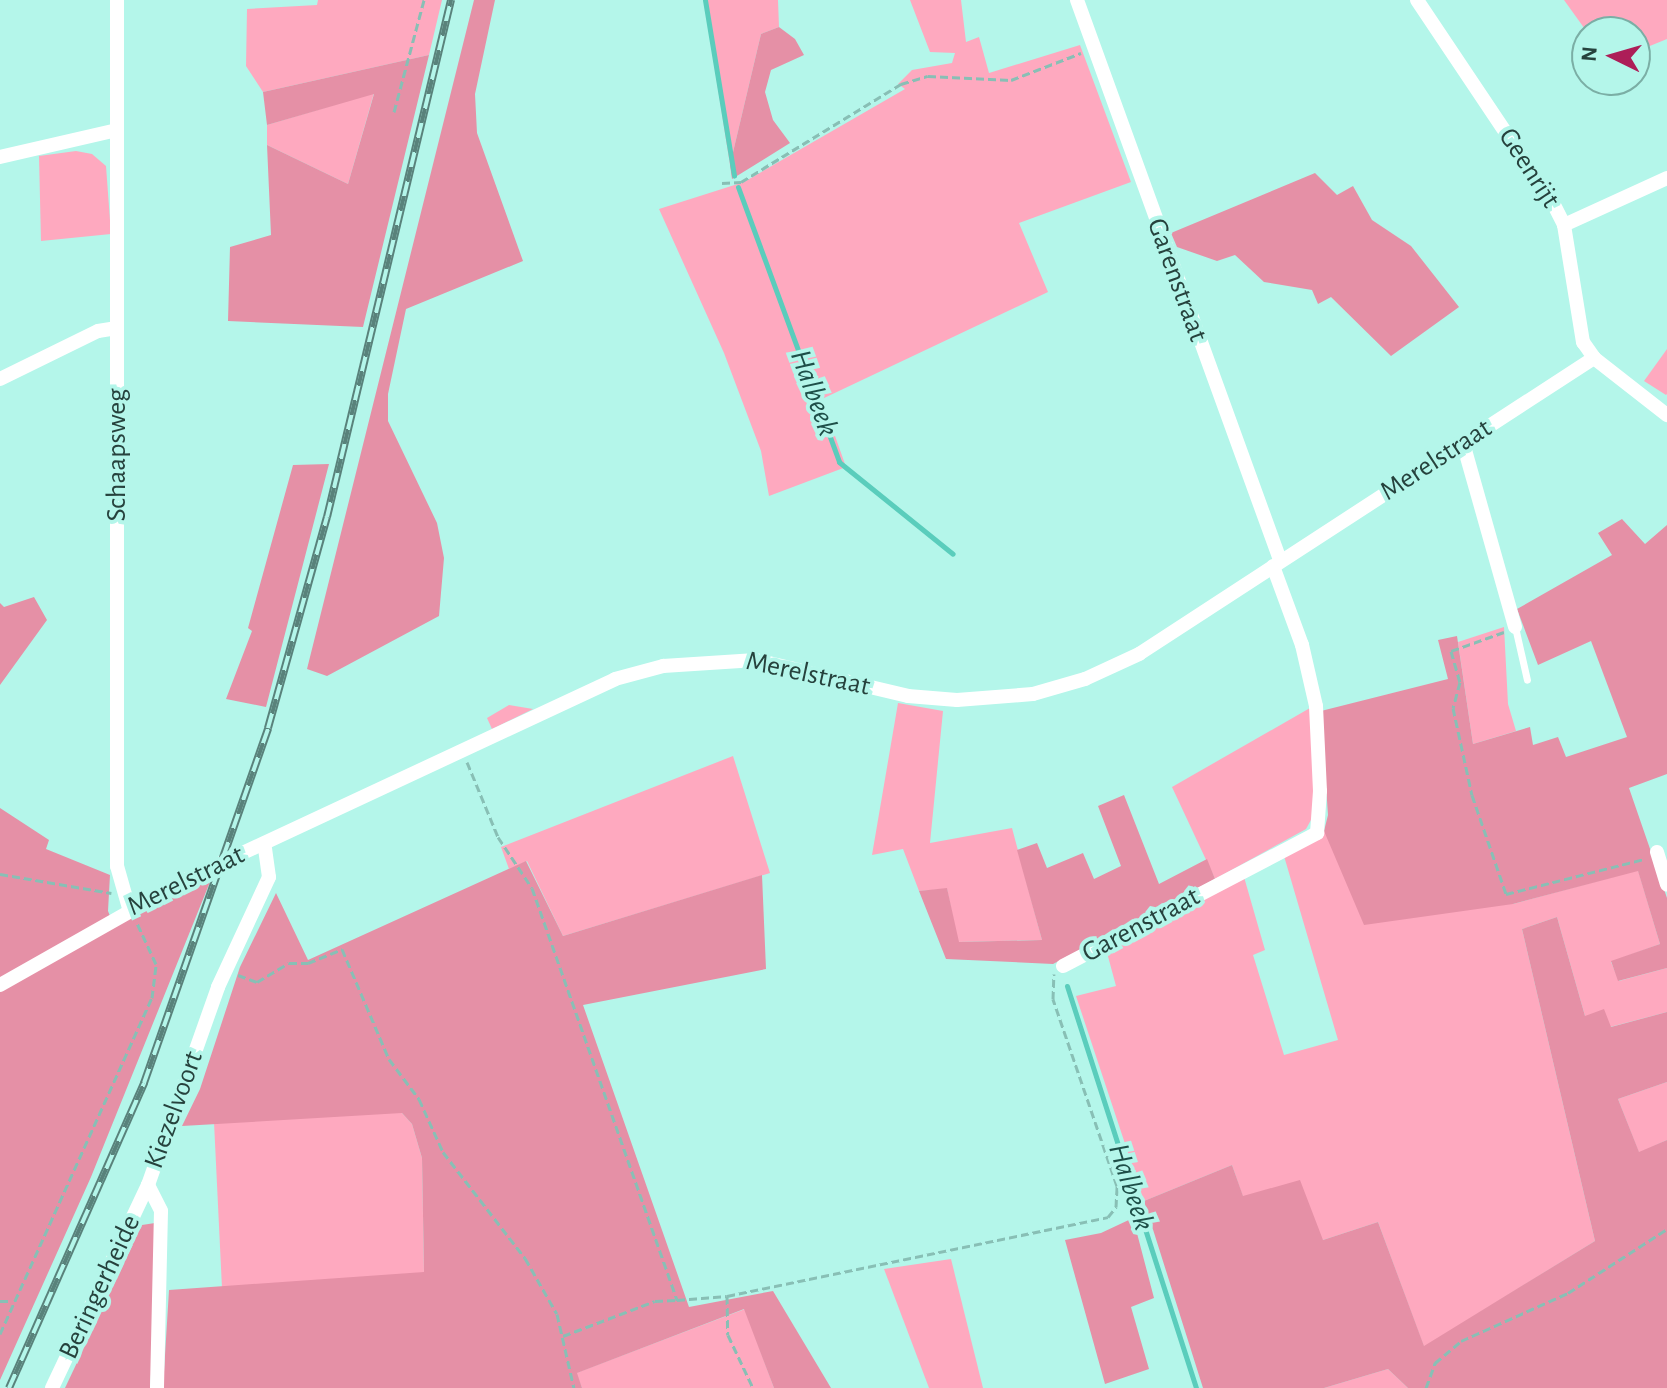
<!DOCTYPE html>
<html>
<head>
<meta charset="utf-8">
<style>
  body { margin:0 }
  #map { position:relative; width:1667px; height:1388px; overflow:hidden; background:#b4f6ea; font-family:"Alegreya Sans",sans-serif }
  div>[style] { position:absolute }
  [style*='--x'] { left:calc(var(--x)*1px); top:calc(var(--y)*1px); width:calc(var(--w)*1px); rotate:calc(var(--a)*1deg) }
  .green>* { inset:0; background:#fea9bf }
  .forest>* { inset:0; background:#e590a6 }
  .stream>* { height:5px; margin:-2.5px; padding:0 2.5px; transform-origin:2.5px; border-radius:2.5px; background:#5acdbc }
  .path>* { height:3px; margin-top:-1.5px; transform-origin:0; background:repeating-linear-gradient(90deg,#88bfb5 0 8px,transparent 0 12px) }
  .lane>* { height:7px; margin:-3.5px; padding:0 3.5px; transform-origin:3.5px; border-radius:3.5px; background:#fff }
  .street>* { height:14px; margin:-7px; padding:0 7px; transform-origin:7px; border-radius:7px; background:#fff }
  .rail>* { height:8px; margin-top:-4px; transform-origin:0; background:repeating-linear-gradient(90deg,#b4f6ea 0 15px,#59827b 0 30px); box-sizing:border-box; border-block:2px solid #59827b }
  span { translate:-50% -50%; white-space:nowrap; text-align:center; line-height:1.15; -webkit-text-stroke:8px #b4f6ea; paint-order:stroke }
  .street-label { font-size:28px; color:#26423d }
  .water-label { font-size:30px; color:#1e4f48; font-style:italic }
  .north { position:absolute; left:1571px; top:16px; width:80px; height:80px; box-sizing:border-box; background:#b4f6ea; border:2px solid #7baea5; border-radius:50%; rotate:275deg; font-size:22px; font-weight:700; line-height:32px; text-align:center; color:#26423d }
  .north::after { content:''; display:block; margin:auto; width:28px; height:36px; background:#ad1e58; clip-path:polygon(50% 0,100% 100%,50% 72%,0 100%) }
</style>
</head>
<body>
<div id="map">
  <div class="green">
    <i style="clip-path:polygon(318px 0,442px 0,429px 55px,263px 92px,246px 66px,247px 9px,317px 5px)"></i>
    <i style="clip-path:polygon(704px 0,778px 0,779px 27px,761px 34px,730px 165px)"></i>
    <i style="clip-path:polygon(910px 0,961px 0,966px 42px,979px 37px,989px 73px,1080px 45px,1131px 182px,1019px 223px,1048px 292px,822px 399px,846px 467px,769px 496px,761px 451px,724px 353px,659px 209px,744px 182px,905px 89px,898px 84px,912px 70px,952px 63px,955px 53px,930px 52px)"></i>
    <i style="clip-path:polygon(1564px 0,1667px 0,1667px 39px,1635px 52px,1635px 32px,1587px 32px)"></i>
    <i style="clip-path:polygon(374px 93px,348px 184px,267px 145px,267px 125px)"></i>
    <i style="clip-path:polygon(76px 151px,92px 154px,106px 166px,111px 234px,41px 241px,39px 156px)"></i>
    <i style="clip-path:polygon(1667px 349px,1667px 394px,1666px 395px,1644px 381px)"></i>
    <i style="clip-path:polygon(1504px 627px,1508px 704px,1516px 731px,1473px 744px,1458px 642px)"></i>
    <i style="clip-path:polygon(898px 703px,943px 711px,930px 843px,1012px 828px,1042px 940px,958px 942px,947px 889px,919px 891px,903px 849px,872px 855px)"></i>
    <i style="clip-path:polygon(509px 705px,533px 709px,492px 729px,487px 718px)"></i>
    <i style="clip-path:polygon(1310px 708px,1316px 811px,1306px 829px,1215px 879px,1172px 787px)"></i>
    <i style="clip-path:polygon(733px 756px,770px 873px,563px 936px,527px 861px,509px 869px,501px 847px)"></i>
    <i style="clip-path:polygon(1324px 831px,1513px 904px,1638px 870px,1660px 944px,1611px 962px,1619px 981px,1667px 968px,1667px 1012px,1610px 1027px,1585px 1016px,1557px 917px,1522px 929px,1595px 1241px,1424px 1347px,1378px 1222px,1323px 1240px,1243px 1197px,1232px 1165px,1144px 1201px,1076px 996px,1116px 986px,1106px 949px,1244px 877px,1265px 950px,1253px 955px,1284px 1055px,1338px 1040px,1284px 856px)"></i>
    <i style="clip-path:polygon(1667px 1082px,1667px 1140px,1639px 1153px,1618px 1099px)"></i>
    <i style="clip-path:polygon(380px 1110px,402px 1113px,412px 1124px,422px 1158px,424px 1273px,222px 1288px,214px 1122px)"></i>
    <i style="clip-path:polygon(951px 1259px,983px 1388px,929px 1388px,884px 1269px)"></i>
    <i style="clip-path:polygon(745px 1309px,774px 1388px,582px 1388px,576px 1373px)"></i>
    <i style="clip-path:polygon(1388px 1369px,1408px 1388px,1324px 1388px)"></i>
  </div>
  <div class="forest">
    <i style="clip-path:polygon(474px 0,495px 0,475px 94px,477px 133px,523px 261px,406px 309px,388px 394px,388px 421px,437px 523px,444px 558px,439px 616px,327px 676px,307px 669px)"></i>
    <i style="clip-path:polygon(779px 27px,795px 39px,804px 55px,771px 70px,765px 92px,773px 120px,790px 143px,732px 179px,730px 165px,761px 34px)"></i>
    <i style="clip-path:polygon(429px 55px,363px 327px,228px 321px,230px 247px,271px 235px,267px 145px,348px 184px,374px 94px,267px 125px,263px 92px)"></i>
    <i style="clip-path:polygon(1315px 173px,1337px 195px,1353px 186px,1372px 220px,1411px 246px,1459px 307px,1391px 356px,1331px 297px,1318px 304px,1312px 290px,1264px 282px,1235px 255px,1217px 261px,1177px 247px,1171px 233px)"></i>
    <i style="clip-path:polygon(329px 464px,266px 707px,226px 699px,252px 631px,248px 628px,293px 465px)"></i>
    <i style="clip-path:polygon(1622px 519px,1645px 544px,1667px 525px,1667px 774px,1629px 788px,1667px 898px,1667px 968px,1618px 981px,1611px 961px,1660px 944px,1638px 871px,1513px 904px,1364px 925px,1324px 831px,1328px 815px,1321px 711px,1448px 679px,1438px 640px,1457px 636px,1473px 744px,1530px 727px,1533px 745px,1558px 737px,1566px 757px,1627px 737px,1591px 641px,1538px 665px,1517px 609px,1612px 555px,1598px 533px)"></i>
    <i style="clip-path:polygon(34px 597px,47px 620px,0 685px,0 603px,4px 607px)"></i>
    <i style="clip-path:polygon(1124px 795px,1159px 884px,1207px 859px,1215px 879px,1053px 964px,946px 959px,919px 891px,947px 888px,959px 942px,1042px 940px,1017px 850px,1037px 843px,1047px 868px,1083px 853px,1094px 879px,1121px 866px,1098px 806px)"></i>
    <i style="clip-path:polygon(0 808px,49px 840px,46px 849px,110px 875px,108px 911px,114px 926px,212px 877px,91px 1177px,0 1380px)"></i>
    <i style="clip-path:polygon(526px 861px,563px 936px,762px 875px,766px 969px,583px 1005px,689px 1307px,773px 1291px,831px 1388px,774px 1388px,744px 1309px,577px 1373px,582px 1388px,163px 1388px,169px 1290px,424px 1272px,422px 1158px,412px 1124px,402px 1113px,182px 1126px,200px 1089px,240px 967px,276px 893px,308px 960px)"></i>
    <i style="clip-path:polygon(1557px 917px,1585px 1016px,1604px 1009px,1611px 1027px,1667px 1012px,1667px 1082px,1618px 1099px,1639px 1152px,1667px 1140px,1667px 1388px,1408px 1388px,1388px 1369px,1324px 1388px,1203px 1388px,1144px 1201px,1232px 1165px,1243px 1196px,1300px 1180px,1323px 1240px,1378px 1222px,1424px 1346px,1595px 1241px,1522px 929px)"></i>
    <i style="clip-path:polygon(1133px 1218px,1154px 1298px,1131px 1307px,1149px 1369px,1105px 1384px,1065px 1240px,1101px 1233px)"></i>
    <i style="clip-path:polygon(155px 1223px,157px 1288px,150px 1388px,65px 1388px,142px 1225px)"></i>
  </div>
  <div class="stream">
    <i style="--x:705;--y:0;--w:178;--a:80.6"></i>
    <i style="--x:738;--y:187;--w:293;--a:69.8"></i>
    <i style="--x:839;--y:462;--w:146;--a:38.9"></i>
    <i style="--x:1067;--y:986;--w:422;--a:72.2"></i>
  </div>
  <div class="path">
    <i style="--x:394;--y:112;--w:116;--a:-75"></i>
    <i style="--x:722;--y:183;--w:19;--a:-3"></i>
    <i style="--x:741;--y:182;--w:188;--a:-31.5"></i>
    <i style="--x:901;--y:84;--w:28;--a:-17"></i>
    <i style="--x:928;--y:76;--w:83;--a:2.8"></i>
    <i style="--x:1011;--y:80;--w:75;--a:-21.1"></i>
    <i style="--x:1504;--y:632;--w:56;--a:160.3"></i>
    <i style="--x:1451;--y:651;--w:32;--a:74"></i>
    <i style="--x:1460;--y:682;--w:27;--a:105"></i>
    <i style="--x:1453;--y:708;--w:89;--a:77.7"></i>
    <i style="--x:1472;--y:795;--w:105;--a:71"></i>
    <i style="--x:1506;--y:894;--w:142;--a:-14.2"></i>
    <i style="--x:467;--y:762;--w:81;--a:67.5"></i>
    <i style="--x:498;--y:837;--w:61;--a:56.3"></i>
    <i style="--x:532;--y:888;--w:437;--a:70.6"></i>
    <i style="--x:677;--y:1300;--w:50;--a:-4.6"></i>
    <i style="--x:727;--y:1296;--w:389;--a:-11.7"></i>
    <i style="--x:1108;--y:1217;--w:13;--a:-51"></i>
    <i style="--x:1116;--y:1207;--w:21;--a:-87"></i>
    <i style="--x:1117;--y:1186;--w:198;--a:-108.9"></i>
    <i style="--x:1053;--y:999;--w:25;--a:-88"></i>
    <i style="--x:0;--y:874;--w:113;--a:9.7"></i>
    <i style="--x:238;--y:975;--w:20;--a:20"></i>
    <i style="--x:257;--y:982;--w:37;--a:-31"></i>
    <i style="--x:289;--y:963;--w:19;--a:0"></i>
    <i style="--x:308;--y:963;--w:37;--a:-22"></i>
    <i style="--x:342;--y:949;--w:120;--a:66.9"></i>
    <i style="--x:389;--y:1059;--w:50;--a:53.1"></i>
    <i style="--x:419;--y:1099;--w:58;--a:65.6"></i>
    <i style="--x:443;--y:1152;--w:134;--a:52.3"></i>
    <i style="--x:525;--y:1258;--w:64;--a:60.3"></i>
    <i style="--x:557;--y:1314;--w:76;--a:77.1"></i>
    <i style="--x:727;--y:1296;--w:39;--a:89"></i>
    <i style="--x:728;--y:1335;--w:59;--a:64.7"></i>
    <i style="--x:0;--y:1301;--w:12;--a:0"></i>
    <i style="--x:0;--y:1334;--w:369;--a:-65.7"></i>
    <i style="--x:152;--y:998;--w:34;--a:-83"></i>
    <i style="--x:156;--y:964;--w:45;--a:-114.9"></i>
    <i style="--x:563;--y:1336;--w:98;--a:-20.8"></i>
    <i style="--x:655;--y:1301;--w:21;--a:-3"></i>
    <i style="--x:1426;--y:1388;--w:27;--a:-70"></i>
    <i style="--x:1435;--y:1363;--w:34;--a:-40"></i>
    <i style="--x:1461;--y:1341;--w:117;--a:-24.2"></i>
    <i style="--x:1568;--y:1293;--w:118;--a:-32.9"></i>
  </div>
  <div class="lane">
    <i style="--x:1515;--y:627;--w:54;--a:77.2"></i>
  </div>
  <div class="street">
    <i style="--x:117;--y:0;--w:866;--a:90"></i>
    <i style="--x:117;--y:866;--w:44;--a:74.1"></i>
    <i style="--x:1077;--y:0;--w:596;--a:70.07"></i>
    <i style="--x:1417;--y:0;--w:244;--a:56.2"></i>
    <i style="--x:1553;--y:203;--w:25;--a:63"></i>
    <i style="--x:1564;--y:225;--w:119;--a:80.8"></i>
    <i style="--x:1583;--y:342;--w:19;--a:55"></i>
    <i style="--x:1594;--y:358;--w:93;--a:38"></i>
    <i style="--x:0;--y:157;--w:120;--a:-13"></i>
    <i style="--x:1564;--y:225;--w:113;--a:-24.5"></i>
    <i style="--x:0;--y:379;--w:109;--a:-26.1"></i>
    <i style="--x:98;--y:331;--w:19;--a:-9"></i>
    <i style="--x:1463;--y:443;--w:191;--a:74.2"></i>
    <i style="--x:1657;--y:852;--w:34;--a:73"></i>
    <i style="--x:1063;--y:966;--w:287;--a:-27.6"></i>
    <i style="--x:1317;--y:833;--w:42;--a:-85.9"></i>
    <i style="--x:1320;--y:791;--w:85;--a:-92.7"></i>
    <i style="--x:1316;--y:706;--w:63;--a:-102.9"></i>
    <i style="--x:1302;--y:645;--w:84;--a:-110.2"></i>
    <i style="--x:0;--y:985;--w:217;--a:-29.5"></i>
    <i style="--x:189;--y:878;--w:470;--a:-25"></i>
    <i style="--x:615;--y:679;--w:50;--a:-15.2"></i>
    <i style="--x:663;--y:666;--w:93;--a:-3.7"></i>
    <i style="--x:756;--y:660;--w:156;--a:13.3"></i>
    <i style="--x:908;--y:696;--w:49;--a:4.7"></i>
    <i style="--x:957;--y:700;--w:76;--a:-4.5"></i>
    <i style="--x:1033;--y:694;--w:54;--a:-16.1"></i>
    <i style="--x:1085;--y:679;--w:60;--a:-24.8"></i>
    <i style="--x:1139;--y:654;--w:543;--a:-33.05"></i>
    <i style="--x:148;--y:1185;--w:29;--a:63"></i>
    <i style="--x:161;--y:1211;--w:177;--a:91.3"></i>
    <i style="--x:52;--y:1388;--w:225;--a:-64.7"></i>
    <i style="--x:148;--y:1185;--w:210;--a:-70.5"></i>
    <i style="--x:218;--y:987;--w:121;--a:-65.1"></i>
    <i style="--x:269;--y:877;--w:34;--a:-98"></i>
  </div>
  <div class="rail">
    <i style="--x:9;--y:1388;--w:334;--a:-66.1"></i>
    <i style="--x:144;--y:1083;--w:376;--a:-70.7"></i>
    <i style="--x:268;--y:728;--w:219;--a:-74.4"></i>
    <i style="--x:327;--y:517;--w:532;--a:-76.51"></i>
  </div>
  <div class="street-label">
    <span style="left:1529px;top:168px;rotate:57deg">Geenrijt</span>
    <span style="left:1177px;top:280px;rotate:70deg">Garenstraat</span>
    <span style="left:117px;top:455px;rotate:-90deg">Schaapsweg</span>
    <span style="left:1436px;top:460px;rotate:-33deg">Merelstraat</span>
    <span style="left:808px;top:674px;rotate:12deg">Merelstraat</span>
    <span style="left:186px;top:881px;rotate:-26deg">Merelstraat</span>
    <span style="left:1141px;top:925px;rotate:-28deg">Garenstraat</span>
    <span style="left:174px;top:1110px;rotate:-70deg">Kiezelvoort</span>
    <span style="left:100px;top:1287px;rotate:-65deg">Beringerheide</span>
  </div>
  <div class="water-label">
    <span style="left:814px;top:393px;rotate:70deg">Halbeek</span>
    <span style="left:1131px;top:1187px;rotate:72deg">Halbeek</span>
  </div>
  <div class="north">N</div>
</div>
</body>
</html>
